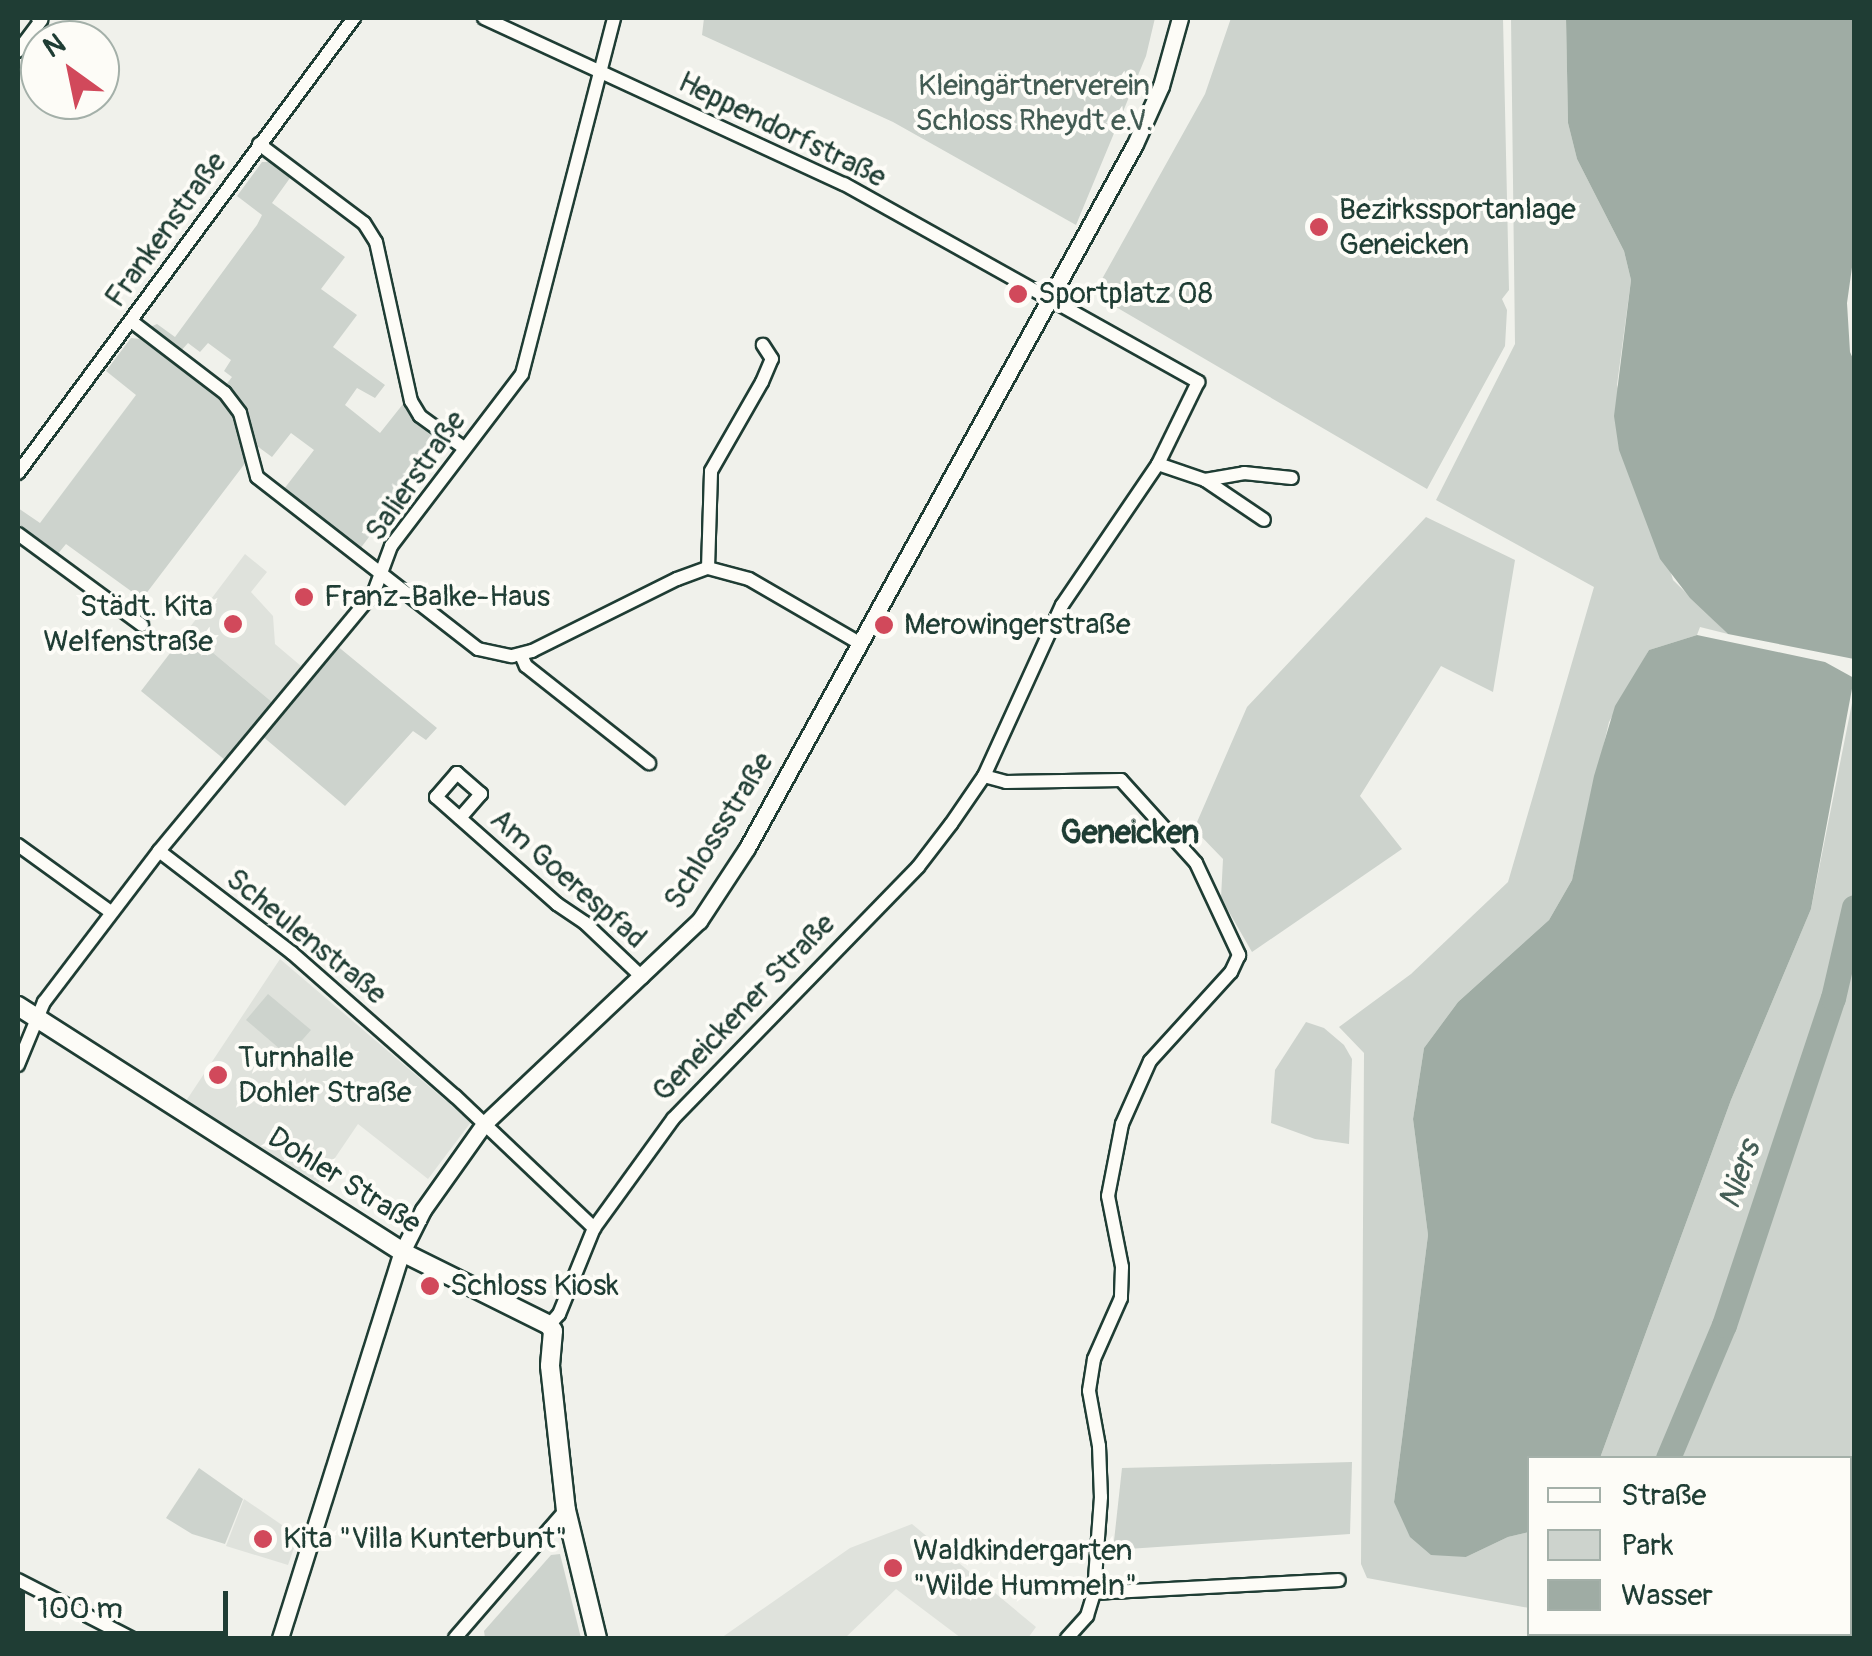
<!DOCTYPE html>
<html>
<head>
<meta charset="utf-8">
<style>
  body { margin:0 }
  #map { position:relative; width:1872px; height:1656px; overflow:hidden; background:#f0f1eb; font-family:Pangolin,sans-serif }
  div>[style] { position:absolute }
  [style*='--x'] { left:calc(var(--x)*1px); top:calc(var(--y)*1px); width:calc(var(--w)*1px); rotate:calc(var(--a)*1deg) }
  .built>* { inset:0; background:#dfe2dc }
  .green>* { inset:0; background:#cdd3cd }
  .water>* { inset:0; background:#9faca4 }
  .river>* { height:25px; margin:-12.5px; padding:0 12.5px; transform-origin:12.5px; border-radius:12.5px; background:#9faca4 }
  .roads { filter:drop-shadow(2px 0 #1f3d34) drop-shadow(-2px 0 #1f3d34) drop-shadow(0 2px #1f3d34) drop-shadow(0 -2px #1f3d34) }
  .minor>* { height:12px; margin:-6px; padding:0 6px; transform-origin:6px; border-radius:6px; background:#fdfcf7 }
  .tertiary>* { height:15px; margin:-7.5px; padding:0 7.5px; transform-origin:7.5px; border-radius:7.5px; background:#fdfcf7 }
  .secondary>* { height:18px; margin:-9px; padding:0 9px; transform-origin:9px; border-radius:9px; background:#fdfcf7 }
  .dots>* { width:28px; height:28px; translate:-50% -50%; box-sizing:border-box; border:5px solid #fdfcf7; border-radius:50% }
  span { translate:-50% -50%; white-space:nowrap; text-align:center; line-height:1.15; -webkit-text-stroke:8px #fdfcf7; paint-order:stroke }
  .park-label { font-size:30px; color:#425b53 }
  .street-label { font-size:30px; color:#1f3d34 }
  .poi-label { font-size:30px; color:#1f3d34 }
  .left { translate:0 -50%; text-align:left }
  .right { translate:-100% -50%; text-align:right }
  .neighbourhood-label { font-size:32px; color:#1f3d34; font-weight:700 }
  .water-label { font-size:32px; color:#455e56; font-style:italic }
  .frame { position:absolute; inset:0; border:20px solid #1f3d34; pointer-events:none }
  .legend { position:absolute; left:1527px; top:1456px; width:325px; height:180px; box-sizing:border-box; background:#fdfcf7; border:2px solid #a4b0a9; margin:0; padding:12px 18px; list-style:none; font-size:30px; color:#1f3d34 }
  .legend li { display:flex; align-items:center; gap:20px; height:50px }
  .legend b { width:50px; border:2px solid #a4b0a9 }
  .north { position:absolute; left:20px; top:20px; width:100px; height:100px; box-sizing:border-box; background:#fdfcf7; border:2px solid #a4b0a9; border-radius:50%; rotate:327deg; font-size:28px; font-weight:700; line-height:40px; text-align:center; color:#1f3d34 }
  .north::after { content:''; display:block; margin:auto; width:35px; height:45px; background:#d1495b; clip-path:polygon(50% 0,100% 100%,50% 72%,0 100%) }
  .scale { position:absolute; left:20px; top:1591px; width:208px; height:45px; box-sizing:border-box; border:5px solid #1f3d34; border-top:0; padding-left:12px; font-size:30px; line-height:35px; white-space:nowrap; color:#1f3d34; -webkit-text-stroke:8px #fdfcf7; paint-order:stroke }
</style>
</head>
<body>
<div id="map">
  <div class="built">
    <i style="clip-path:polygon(245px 554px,267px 572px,251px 592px,273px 616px,275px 644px,301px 666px,272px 702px,187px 631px)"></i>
    <i style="clip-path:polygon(280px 959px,471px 1122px,428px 1179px,358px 1124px,318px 1183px,186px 1101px)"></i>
    <i style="clip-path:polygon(244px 1499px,282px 1525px,300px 1531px,288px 1565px,226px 1546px)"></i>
    <i style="clip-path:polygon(912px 1524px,1036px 1627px,1028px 1638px,961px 1638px,896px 1589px,845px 1638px,721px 1638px,850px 1548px)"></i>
  </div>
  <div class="green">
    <i style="clip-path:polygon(704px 18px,1155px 18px,1146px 56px,1076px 225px,893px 122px,702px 35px)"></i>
    <i style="clip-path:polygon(1231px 18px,1503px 18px,1509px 290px,1502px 299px,1507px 310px,1505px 346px,1427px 489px,1104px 300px,1097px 288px,1205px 94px)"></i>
    <i style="clip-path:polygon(1511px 18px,1566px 18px,1568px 123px,1577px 159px,1624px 251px,1631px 280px,1617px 385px,1673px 580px,1728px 634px,1700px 627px,1697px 635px,1649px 650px,1609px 722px,1572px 880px,1549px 920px,1458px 1002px,1424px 1048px,1413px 1119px,1428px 1235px,1394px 1502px,1466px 1557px,1508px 1537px,1529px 1532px,1529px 1608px,1367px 1578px,1361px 1564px,1364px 1053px,1339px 1027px,1411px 974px,1508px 882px,1594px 587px,1436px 500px,1515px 344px)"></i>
    <i style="clip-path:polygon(262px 162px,270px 162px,290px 178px,272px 203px,345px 257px,321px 289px,357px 315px,333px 347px,385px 385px,375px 398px,357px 388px,345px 405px,380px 433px,403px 404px,414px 422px,440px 442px,360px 549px,284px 489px,314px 450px,291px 433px,272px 457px,257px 446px,244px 404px,225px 386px,232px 377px,224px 371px,231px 360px,208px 343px,200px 352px,188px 343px,180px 352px,148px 328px,157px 324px,175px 337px,257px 225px,262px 215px,237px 196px)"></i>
    <i style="clip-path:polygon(131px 338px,141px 339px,226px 405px,235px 420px,246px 462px,142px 599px,66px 544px,56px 556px,18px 527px,18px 508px,40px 523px,136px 395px,106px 371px)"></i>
    <i style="clip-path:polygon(1426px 517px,1515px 560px,1493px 692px,1441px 666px,1360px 796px,1402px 849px,1252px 952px,1221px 898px,1223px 859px,1194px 829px,1247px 707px)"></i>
    <i style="clip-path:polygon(187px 631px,272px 702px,225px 760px,141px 691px)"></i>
    <i style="clip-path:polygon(336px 645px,437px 728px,426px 740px,413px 731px,345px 806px,261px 735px)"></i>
    <i style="clip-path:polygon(1854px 693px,1854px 1638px,1542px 1638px,1544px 1634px,1850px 1634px,1850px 1458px,1600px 1458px,1731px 1100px,1811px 909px)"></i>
    <i style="clip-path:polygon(268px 994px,311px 1030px,288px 1056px,246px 1020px)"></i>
    <i style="clip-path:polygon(1306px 1022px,1324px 1028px,1344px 1045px,1352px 1059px,1349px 1144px,1315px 1139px,1271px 1123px,1275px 1070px)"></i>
    <i style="clip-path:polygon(1352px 1462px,1350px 1534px,1113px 1550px,1122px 1468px)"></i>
    <i style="clip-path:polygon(199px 1468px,243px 1499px,225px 1544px,192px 1534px,166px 1518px)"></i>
    <i style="clip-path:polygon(560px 1554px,581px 1638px,485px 1638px,484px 1631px,551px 1555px)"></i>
  </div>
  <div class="water">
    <i style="clip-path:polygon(1566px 18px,1854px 18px,1854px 253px,1847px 303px,1850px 352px,1854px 361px,1854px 659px,1728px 634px,1690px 598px,1660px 559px,1619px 450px,1614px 416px,1631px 280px,1624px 251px,1577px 159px,1568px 123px)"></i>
    <i style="clip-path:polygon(1697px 635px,1825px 662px,1854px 678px,1811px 909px,1731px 1100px,1600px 1458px,1530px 1458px,1529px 1532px,1508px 1537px,1466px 1557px,1431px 1555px,1410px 1537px,1394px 1502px,1428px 1235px,1413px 1119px,1424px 1048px,1458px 1002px,1549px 920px,1572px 880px,1594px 776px,1615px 706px,1649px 650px)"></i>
  </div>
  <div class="river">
    <i style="--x:1668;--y:1458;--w:144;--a:-67.2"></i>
    <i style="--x:1724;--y:1325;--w:345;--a:-71.6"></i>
    <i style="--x:1833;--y:998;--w:93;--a:-77"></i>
    <i style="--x:1593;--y:1638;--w:4;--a:-63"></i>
  </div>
  <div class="roads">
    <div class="minor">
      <i style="--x:484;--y:18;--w:396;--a:24.8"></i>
      <i style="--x:844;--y:184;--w:406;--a:29.2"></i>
      <i style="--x:1198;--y:382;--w:91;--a:116"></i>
      <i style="--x:1158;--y:464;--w:171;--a:124.2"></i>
      <i style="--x:1062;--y:605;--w:188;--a:114.5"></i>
      <i style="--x:984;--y:776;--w:58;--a:124.5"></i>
      <i style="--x:951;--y:824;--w:54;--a:127.5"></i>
      <i style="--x:918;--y:867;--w:351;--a:134.2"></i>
      <i style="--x:673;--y:1119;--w:135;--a:125.9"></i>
      <i style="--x:594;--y:1228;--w:93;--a:112.1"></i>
      <i style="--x:559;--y:1314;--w:15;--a:132"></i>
      <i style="--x:18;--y:51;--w:39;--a:-53"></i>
      <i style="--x:41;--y:20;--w:4;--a:-146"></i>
      <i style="--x:259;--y:144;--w:131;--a:37"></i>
      <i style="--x:364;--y:223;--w:22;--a:58"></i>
      <i style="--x:376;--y:242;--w:163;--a:77.6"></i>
      <i style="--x:411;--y:401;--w:17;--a:59"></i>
      <i style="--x:420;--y:416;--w:54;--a:36"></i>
      <i style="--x:131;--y:321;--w:118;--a:37.5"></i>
      <i style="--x:225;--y:393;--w:25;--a:53"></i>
      <i style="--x:240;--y:413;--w:66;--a:75.1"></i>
      <i style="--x:257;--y:477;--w:280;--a:37.9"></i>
      <i style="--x:478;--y:649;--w:35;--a:12"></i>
      <i style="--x:512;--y:656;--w:21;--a:-14"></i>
      <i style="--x:532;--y:651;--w:162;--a:-26.4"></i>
      <i style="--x:677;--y:579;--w:33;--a:-20"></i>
      <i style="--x:708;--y:568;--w:42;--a:15"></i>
      <i style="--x:749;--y:579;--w:129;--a:30.1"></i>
      <i style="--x:1158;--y:464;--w:50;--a:18.8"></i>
      <i style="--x:1205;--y:480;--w:71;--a:34.1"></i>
      <i style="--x:18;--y:473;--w:566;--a:-53.56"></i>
      <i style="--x:1205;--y:480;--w:40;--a:-10"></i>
      <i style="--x:1244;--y:473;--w:48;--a:5.9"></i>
      <i style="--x:18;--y:534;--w:154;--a:36.3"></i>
      <i style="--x:708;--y:568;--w:97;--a:-88.2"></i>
      <i style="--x:711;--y:471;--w:103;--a:-60.2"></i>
      <i style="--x:762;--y:382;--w:25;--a:-67"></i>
      <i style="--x:772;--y:359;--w:17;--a:-123"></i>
      <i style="--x:521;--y:655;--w:12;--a:66"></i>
      <i style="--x:526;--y:666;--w:157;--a:38.3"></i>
      <i style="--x:984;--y:776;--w:23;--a:15"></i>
      <i style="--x:1006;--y:782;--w:115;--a:-1"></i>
      <i style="--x:1121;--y:780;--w:112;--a:47.9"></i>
      <i style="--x:1196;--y:863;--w:102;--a:64.9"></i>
      <i style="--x:1239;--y:955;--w:19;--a:115"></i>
      <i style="--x:1231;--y:972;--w:120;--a:132.3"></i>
      <i style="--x:1150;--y:1061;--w:69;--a:114"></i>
      <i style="--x:1122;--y:1124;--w:73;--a:101"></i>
      <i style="--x:1108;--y:1196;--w:72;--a:78.8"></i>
      <i style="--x:1122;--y:1267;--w:31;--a:92"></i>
      <i style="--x:1121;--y:1298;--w:67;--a:113.9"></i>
      <i style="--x:1094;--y:1359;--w:32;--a:99"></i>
      <i style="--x:1089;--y:1391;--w:56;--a:79.7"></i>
      <i style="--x:1099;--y:1446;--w:51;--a:87.8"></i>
      <i style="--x:1101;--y:1497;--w:96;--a:94.2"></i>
      <i style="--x:1094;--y:1593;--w:24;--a:107"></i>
      <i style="--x:1087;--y:1616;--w:30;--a:132"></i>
      <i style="--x:460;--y:818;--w:32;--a:-49"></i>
      <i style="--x:481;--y:794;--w:32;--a:-139"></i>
      <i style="--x:457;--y:773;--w:32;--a:131"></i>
      <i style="--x:436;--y:797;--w:162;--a:41.5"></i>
      <i style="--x:557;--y:904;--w:34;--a:34"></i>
      <i style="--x:585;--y:923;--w:79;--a:43.5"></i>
      <i style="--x:18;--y:845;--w:115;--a:35.8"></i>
      <i style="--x:159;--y:851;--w:168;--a:37.5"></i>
      <i style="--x:292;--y:953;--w:217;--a:41.3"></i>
      <i style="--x:455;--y:1096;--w:192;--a:43.5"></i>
      <i style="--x:18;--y:1065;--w:68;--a:-67.6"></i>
      <i style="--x:44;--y:1002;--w:190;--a:-52.7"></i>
      <i style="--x:159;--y:851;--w:337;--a:-50.3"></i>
      <i style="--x:374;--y:592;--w:49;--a:-69.7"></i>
      <i style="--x:391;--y:546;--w:216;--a:-52.7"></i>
      <i style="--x:522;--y:374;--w:368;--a:-75.5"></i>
      <i style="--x:18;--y:1580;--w:127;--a:27.2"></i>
      <i style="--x:1094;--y:1593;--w:245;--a:-3"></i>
      <i style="--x:455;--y:1638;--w:169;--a:-49.1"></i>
    </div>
    <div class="tertiary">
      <i style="--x:280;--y:1638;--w:405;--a:-72.5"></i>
      <i style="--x:402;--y:1252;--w:47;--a:-63.4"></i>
      <i style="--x:423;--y:1210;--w:105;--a:-54.7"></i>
      <i style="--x:484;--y:1124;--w:296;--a:-43.4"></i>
      <i style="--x:699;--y:921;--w:87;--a:-56.7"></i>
      <i style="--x:747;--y:848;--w:804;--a:-61.14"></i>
      <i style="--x:1135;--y:144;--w:64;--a:-65.9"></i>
      <i style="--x:1161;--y:86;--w:71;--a:-74.4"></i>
    </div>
    <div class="secondary">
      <i style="--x:18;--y:1006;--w:456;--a:32.6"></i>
      <i style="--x:402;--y:1252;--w:164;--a:26.4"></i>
      <i style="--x:549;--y:1325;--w:7;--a:56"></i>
      <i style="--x:553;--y:1331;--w:35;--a:95"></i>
      <i style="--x:550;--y:1366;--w:145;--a:83.7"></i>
      <i style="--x:566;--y:1510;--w:132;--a:76.4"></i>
    </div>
  </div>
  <div class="dots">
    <i style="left:1319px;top:227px;background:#d1495b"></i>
    <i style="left:1018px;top:294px;background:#d1495b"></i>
    <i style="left:304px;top:597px;background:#d1495b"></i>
    <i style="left:233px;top:624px;background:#d1495b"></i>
    <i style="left:884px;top:625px;background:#d1495b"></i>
    <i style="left:218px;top:1075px;background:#d1495b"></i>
    <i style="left:430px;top:1286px;background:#d1495b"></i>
    <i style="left:263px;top:1539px;background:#d1495b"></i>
    <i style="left:893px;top:1568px;background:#d1495b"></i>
  </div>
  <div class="park-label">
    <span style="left:1034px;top:103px">Kleingärtnerverein<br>Schloss Rheydt e.V.</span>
  </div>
  <div class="street-label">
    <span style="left:782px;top:130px;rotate:26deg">Heppendorfstraße</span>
    <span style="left:166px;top:230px;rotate:-54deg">Frankenstraße</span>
    <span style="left:416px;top:476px;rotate:-55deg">Salierstraße</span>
    <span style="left:719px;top:831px;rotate:-58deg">Schlossstraße</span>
    <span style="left:568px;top:879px;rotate:41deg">Am Goerespfad</span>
    <span style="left:306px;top:937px;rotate:39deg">Scheulenstraße</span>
    <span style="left:744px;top:1008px;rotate:-46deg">Geneickener Straße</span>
    <span style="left:344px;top:1181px;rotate:32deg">Dohler Straße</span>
  </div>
  <div class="poi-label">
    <span class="left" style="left:1339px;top:227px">Bezirkssportanlage<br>Geneicken</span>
    <span class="left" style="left:1038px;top:294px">Sportplatz 08</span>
    <span class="left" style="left:324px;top:597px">Franz-Balke-Haus</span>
    <span class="right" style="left:213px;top:624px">Städt. Kita<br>Welfenstraße</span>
    <span class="left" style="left:904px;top:625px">Merowingerstraße</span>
    <span class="left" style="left:238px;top:1075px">Turnhalle<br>Dohler Straße</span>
    <span class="left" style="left:450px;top:1286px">Schloss Kiosk</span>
    <span class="left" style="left:283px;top:1539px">Kita "Villa Kunterbunt"</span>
    <span class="left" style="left:913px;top:1568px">Waldkindergarten<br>"Wilde Hummeln"</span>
  </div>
  <div class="neighbourhood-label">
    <span style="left:1130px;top:833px">Geneicken</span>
  </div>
  <div class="water-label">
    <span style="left:1740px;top:1175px;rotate:-71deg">Niers</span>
  </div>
  <div class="frame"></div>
  <ul class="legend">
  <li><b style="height:12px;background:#fdfcf7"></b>Straße</li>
  <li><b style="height:28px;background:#cdd3cd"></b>Park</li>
  <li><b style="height:28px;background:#9faca4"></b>Wasser</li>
  </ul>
  <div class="north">N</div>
  <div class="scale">100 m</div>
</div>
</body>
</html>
